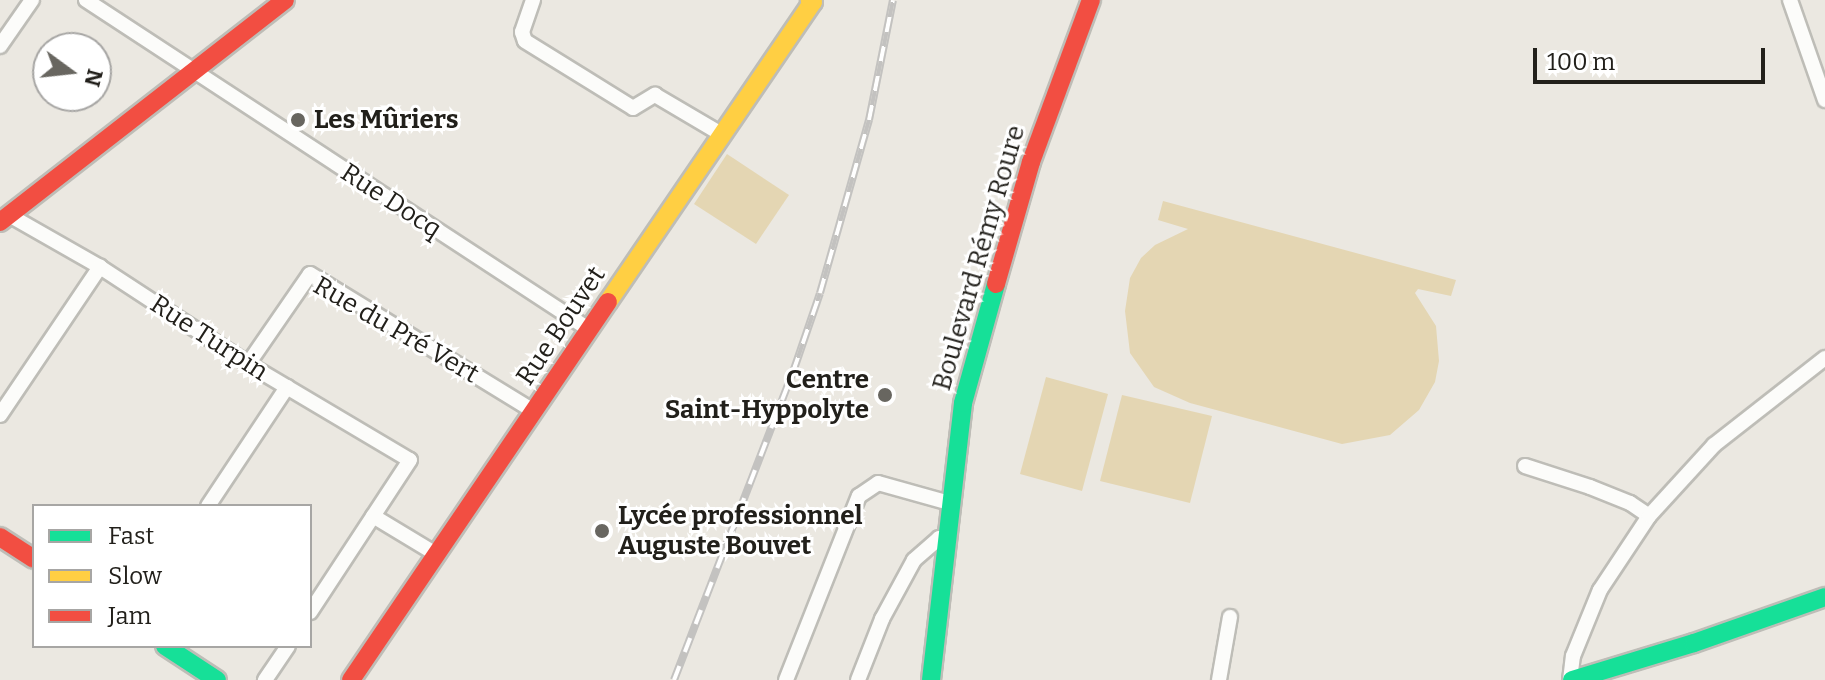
<!DOCTYPE html>
<html>
<head>
<meta charset="utf-8">
<style>
  body { margin:0 }
  #map { position:relative; width:1825px; height:680px; overflow:hidden; background:#ebe8e1; font-family:Bitter,serif }
  div>[style] { position:absolute }
  [style*='--x'] { left:calc(var(--x)*1px); top:calc(var(--y)*1px); width:calc(var(--w)*1px); rotate:calc(var(--a)*1deg) }
  .green>* { inset:0; background:#e4d6b3 }
  .roads { filter:drop-shadow(2px 0 #bebdb7) drop-shadow(-2px 0 #bebdb7) drop-shadow(0 2px #bebdb7) drop-shadow(0 -2px #bebdb7) }
  .street>* { height:14px; margin:-7px; padding:0 7px; transform-origin:7px; border-radius:7px; background:#fcfcfa }
  .fast>* { height:18px; margin:-9px; padding:0 9px; transform-origin:9px; border-radius:9px; background:#16e098 }
  .slow>* { height:18px; margin:-9px; padding:0 9px; transform-origin:9px; border-radius:9px; background:#ffcf43 }
  .jam>* { height:18px; margin:-9px; padding:0 9px; transform-origin:9px; border-radius:9px; background:#f24e42 }
  .rail>* { height:8px; margin-top:-4px; transform-origin:0; background:repeating-linear-gradient(90deg,#fff 0 15px,#c3c2c0 0 30px); box-sizing:border-box; border-block:2px solid #c3c2c0 }
  .dots>* { width:22px; height:22px; translate:-50% -50%; box-sizing:border-box; border:4px solid #fff; border-radius:50% }
  span { translate:-50% -50%; white-space:nowrap; text-align:center; line-height:1.15; -webkit-text-stroke:6px #fff; paint-order:stroke }
  .poi-label { font-size:26px; color:#22201b; font-weight:700 }
  .left { translate:0 -50%; text-align:left }
  .right { translate:-100% -50%; text-align:right }
  .street-label { font-size:26px; color:#22201b }
  .legend { position:absolute; left:32px; top:504px; width:280px; height:144px; box-sizing:border-box; background:#fff; border:2px solid #a7a6a4; margin:0; padding:10px 14px; list-style:none; font-size:24px; color:#22201b }
  .legend li { display:flex; align-items:center; gap:16px; height:40px }
  .legend b { width:40px; border:2px solid #a7a6a4 }
  .north { position:absolute; left:32px; top:32px; width:80px; height:80px; box-sizing:border-box; background:#fff; border:2px solid #a7a6a4; border-radius:50%; rotate:105deg; font-size:22px; font-weight:700; line-height:32px; text-align:center; color:#22201b }
  .north::after { content:''; display:block; margin:auto; width:28px; height:36px; background:#686660; clip-path:polygon(50% 0,100% 100%,50% 72%,0 100%) }
  .scale { position:absolute; left:1533px; top:48px; width:232px; height:36px; box-sizing:border-box; border:4px solid #22201b; border-top:0; padding-left:10px; font-size:24px; line-height:28px; white-space:nowrap; color:#22201b; -webkit-text-stroke:6px #fff; paint-order:stroke }
</style>
</head>
<body>
<div id="map">
  <div class="green">
    <i style="clip-path:polygon(727px 154px,789px 195px,756px 244px,694px 204px)"></i>
    <i style="clip-path:polygon(1163px 201px,1456px 280px,1451px 296px,1418px 289px,1415px 293px,1436px 326px,1439px 361px,1435px 382px,1419px 410px,1390px 435px,1342px 444px,1190px 403px,1154px 387px,1130px 353px,1125px 311px,1130px 278px,1141px 258px,1155px 245px,1188px 229px,1158px 220px)"></i>
    <i style="clip-path:polygon(1046px 377px,1108px 394px,1082px 491px,1020px 474px)"></i>
    <i style="clip-path:polygon(1122px 395px,1212px 416px,1190px 503px,1100px 481px)"></i>
  </div>
  <div class="roads">
    <div class="street">
      <i style="--x:86;--y:0;--w:602;--a:33.22"></i>
      <i style="--x:533;--y:0;--w:34;--a:109"></i>
      <i style="--x:522;--y:32;--w:9;--a:72"></i>
      <i style="--x:525;--y:41;--w:127;--a:31.8"></i>
      <i style="--x:633;--y:108;--w:26;--a:-31"></i>
      <i style="--x:655;--y:95;--w:79;--a:30.5"></i>
      <i style="--x:1790;--y:0;--w:106;--a:70.7"></i>
      <i style="--x:0;--y:46;--w:56;--a:-55.2"></i>
      <i style="--x:9;--y:215;--w:105;--a:29.7"></i>
      <i style="--x:100;--y:267;--w:177;--a:33.2"></i>
      <i style="--x:248;--y:364;--w:188;--a:30.7"></i>
      <i style="--x:410;--y:460;--w:182;--a:123.3"></i>
      <i style="--x:248;--y:364;--w:109;--a:-55.4"></i>
      <i style="--x:310;--y:274;--w:263;--a:31.5"></i>
      <i style="--x:0;--y:415;--w:179;--a:-56"></i>
      <i style="--x:1525;--y:466;--w:68;--a:17.9"></i>
      <i style="--x:1590;--y:487;--w:43;--a:21.8"></i>
      <i style="--x:1630;--y:503;--w:23;--a:34"></i>
      <i style="--x:208;--y:506;--w:143;--a:-56.4"></i>
      <i style="--x:373;--y:516;--w:74;--a:31.1"></i>
      <i style="--x:265;--y:680;--w:41;--a:-55.9"></i>
      <i style="--x:786;--y:680;--w:198;--a:-68.4"></i>
      <i style="--x:859;--y:496;--w:23;--a:-34"></i>
      <i style="--x:878;--y:483;--w:78;--a:15.6"></i>
      <i style="--x:858;--y:680;--w:66;--a:-68.5"></i>
      <i style="--x:882;--y:619;--w:67;--a:-61.5"></i>
      <i style="--x:914;--y:560;--w:33;--a:-41"></i>
      <i style="--x:939;--y:538;--w:10;--a:6"></i>
      <i style="--x:1219;--y:680;--w:64;--a:-80.1"></i>
      <i style="--x:1570;--y:680;--w:24;--a:-83"></i>
      <i style="--x:1573;--y:656;--w:71;--a:-67.8"></i>
      <i style="--x:1600;--y:590;--w:89;--a:-56.5"></i>
      <i style="--x:1649;--y:516;--w:96;--a:-47.5"></i>
      <i style="--x:1714;--y:445;--w:141;--a:-38.1"></i>
    </div>
    <div class="fast">
      <i style="--x:165;--y:646;--w:62;--a:33.2"></i>
      <i style="--x:931;--y:680;--w:279;--a:-83.4"></i>
      <i style="--x:963;--y:403;--w:123;--a:-74.5"></i>
      <i style="--x:1572;--y:680;--w:127;--a:-16.9"></i>
      <i style="--x:1694;--y:643;--w:139;--a:-19.3"></i>
    </div>
    <div class="slow">
      <i style="--x:608;--y:302;--w:363;--a:-55.7"></i>
      <i style="--x:813;--y:2;--w:4;--a:-146"></i>
    </div>
    <div class="jam">
      <i style="--x:0;--y:222;--w:361;--a:-37.9"></i>
      <i style="--x:996;--y:284;--w:127;--a:-74"></i>
      <i style="--x:1031;--y:162;--w:173;--a:-69.7"></i>
      <i style="--x:0;--y:537;--w:40;--a:32.9"></i>
      <i style="--x:351;--y:680;--w:457;--a:-55.8"></i>
    </div>
  </div>
  <div class="rail">
    <i style="--x:674;--y:680;--w:330;--a:-68.9"></i>
    <i style="--x:793;--y:372;--w:83;--a:-71.1"></i>
    <i style="--x:820;--y:293;--w:180;--a:-74.2"></i>
    <i style="--x:869;--y:120;--w:122;--a:-78.7"></i>
  </div>
  <div class="dots">
    <i style="left:298px;top:120px;background:#686660"></i>
    <i style="left:885px;top:395px;background:#686660"></i>
    <i style="left:602px;top:531px;background:#686660"></i>
  </div>
  <div class="poi-label">
    <span class="left" style="left:314px;top:120px">Les Mûriers</span>
    <span class="right" style="left:869px;top:395px">Centre<br>Saint-Hyppolyte</span>
    <span class="left" style="left:618px;top:531px">Lycée professionnel<br>Auguste Bouvet</span>
  </div>
  <div class="street-label">
    <span style="left:391px;top:201px;rotate:33deg">Rue Docq</span>
    <span style="left:979px;top:258px;rotate:-74deg">Boulevard Rémy Roure</span>
    <span style="left:561px;top:326px;rotate:-56deg">Rue Bouvet</span>
    <span style="left:396px;top:330px;rotate:30deg">Rue du Pré Vert</span>
    <span style="left:209px;top:338px;rotate:33deg">Rue Turpin</span>
  </div>
  <ul class="legend">
  <li><b style="height:10px;background:#16e098"></b>Fast</li>
  <li><b style="height:10px;background:#ffcf43"></b>Slow</li>
  <li><b style="height:10px;background:#f24e42"></b>Jam</li>
  </ul>
  <div class="north">N</div>
  <div class="scale">100 m</div>
</div>
</body>
</html>
